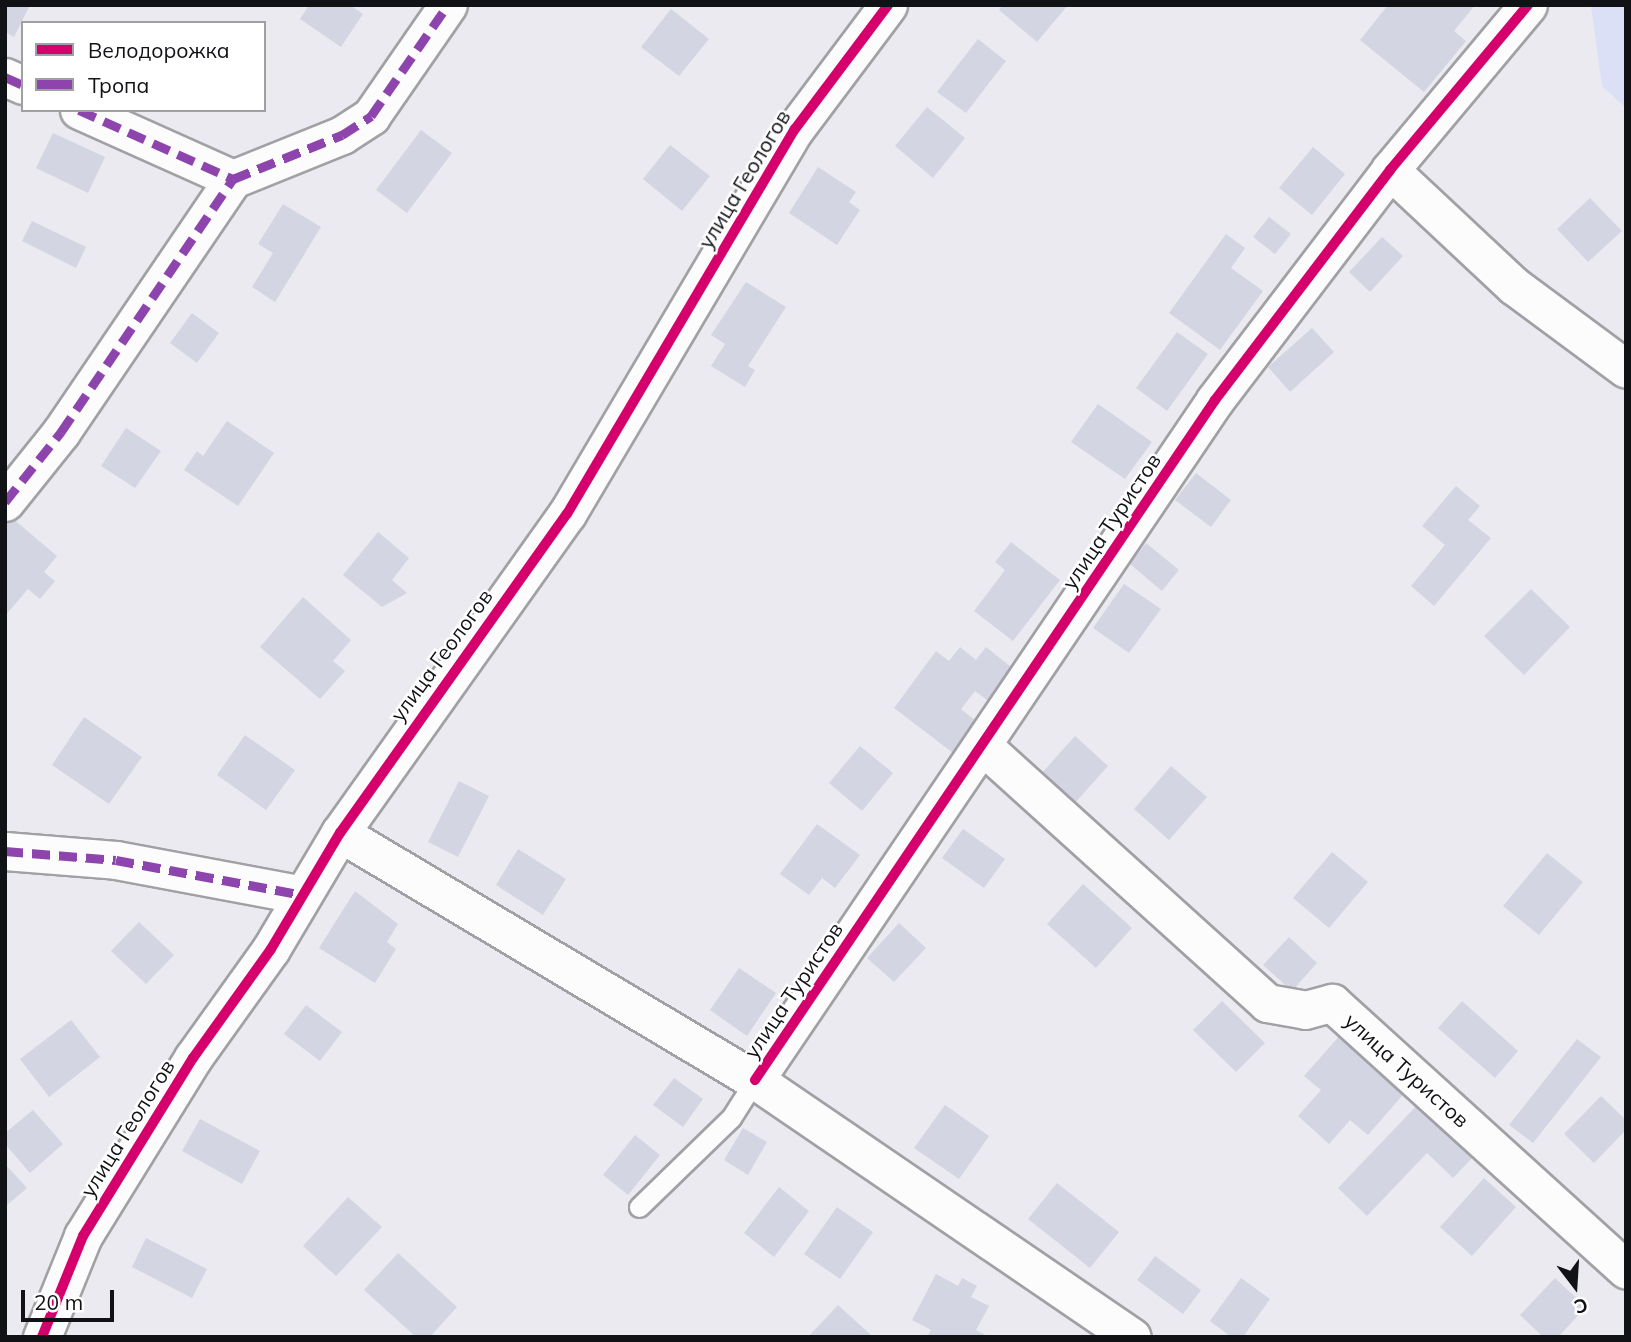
<!DOCTYPE html>
<html>
<head>
<meta charset="utf-8">
<style>
  body { margin:0 }
  #map { position:relative; width:1631px; height:1342px; overflow:hidden; background:#eaeaf0; font-family:Mulish,sans-serif }
  div>[style] { position:absolute }
  [style*='--x'] { left:calc(var(--x)*1px); top:calc(var(--y)*1px); width:calc(var(--w)*1px); rotate:calc(var(--a)*1deg) }
  .green>* { inset:0; background:#dce0f6 }
  .building>* { inset:0; background:#d4d5e2 }
  .roads { filter:drop-shadow(2px 0 #a1a1a5) drop-shadow(-2px 0 #a1a1a5) drop-shadow(0 2px #a1a1a5) drop-shadow(0 -2px #a1a1a5) }
  .lane>* { height:19px; margin:-9.5px; padding:0 9.5px; transform-origin:9.5px; border-radius:9.5px; background:#fcfcfd }
  .street>* { height:37px; margin:-18.5px; padding:0 18.5px; transform-origin:18.5px; border-radius:18.5px; background:#fcfcfd }
  .quiet>* { height:9px; margin-top:-4.5px; transform-origin:0; background:repeating-linear-gradient(90deg,#8e44ad 0 18px,transparent 0 27px) }
  .cycleway>* { height:10px; margin:-5px; padding:0 5px; transform-origin:5px; border-radius:5px; background:#d6006c }
  span { translate:-50% -50%; white-space:nowrap; text-align:center; line-height:1.15; -webkit-text-stroke:5px #fff; paint-order:stroke }
  .street-label { font-size:21px; color:#111216 }
  .frame { position:absolute; inset:0; border:7px solid #111216; pointer-events:none }
  .legend { position:absolute; left:21px; top:21px; width:245px; height:91px; box-sizing:border-box; background:#fff; border:2px solid #a0a0a2; margin:0; padding:9px 12px; list-style:none; font-size:21px; color:#111216 }
  .legend li { display:flex; align-items:center; gap:14px; height:35px }
  .legend b { width:35px; border:2px solid #a0a0a2 }
  .north { position:absolute; left:1540px; top:1251px; width:70px; height:70px; -webkit-text-stroke:5px #fff; paint-order:stroke; rotate:163deg; font-size:19px; font-weight:700; line-height:28px; text-align:center; color:#111216 }
  .north::after { content:''; display:block; margin:auto; width:24px; height:32px; background:#111216; clip-path:polygon(50% 0,100% 100%,50% 72%,0 100%) }
  .scale { position:absolute; left:21px; top:1290px; width:93px; height:32px; box-sizing:border-box; border:4px solid #111216; border-top:0; padding-left:9px; font-size:21px; line-height:24px; white-space:nowrap; color:#111216; -webkit-text-stroke:5px #fff; paint-order:stroke }
</style>
</head>
<body>
<div id="map">
  <div class="green">
    <i style="clip-path:polygon(1626px 5px,1626px 108px,1602px 86px,1591px 6px)"></i>
  </div>
  <div class="building">
    <i style="clip-path:polygon(5px 5px,30px 5px,14px 37px,5px 32px)"></i>
    <i style="clip-path:polygon(309px 5px,350px 5px,363px 14px,341px 47px,300px 19px)"></i>
    <i style="clip-path:polygon(1003px 5px,1068px 5px,1037px 42px,999px 10px)"></i>
    <i style="clip-path:polygon(1388px 5px,1475px 5px,1454px 31px,1466px 41px,1424px 92px,1360px 40px)"></i>
    <i style="clip-path:polygon(671px 9px,709px 39px,679px 76px,641px 47px)"></i>
    <i style="clip-path:polygon(978px 39px,1006px 61px,966px 113px,937px 92px)"></i>
    <i style="clip-path:polygon(927px 107px,965px 138px,933px 178px,895px 146px)"></i>
    <i style="clip-path:polygon(421px 130px,452px 153px,407px 213px,376px 190px)"></i>
    <i style="clip-path:polygon(53px 133px,105px 157px,88px 193px,36px 168px)"></i>
    <i style="clip-path:polygon(670px 145px,710px 176px,682px 211px,643px 179px)"></i>
    <i style="clip-path:polygon(1313px 147px,1345px 174px,1312px 215px,1279px 188px)"></i>
    <i style="clip-path:polygon(818px 167px,856px 192px,849px 202px,860px 210px,837px 245px,789px 213px)"></i>
    <i style="clip-path:polygon(1590px 198px,1622px 231px,1588px 262px,1557px 229px)"></i>
    <i style="clip-path:polygon(283px 204px,321px 227px,275px 302px,252px 287px,273px 253px,258px 244px)"></i>
    <i style="clip-path:polygon(1269px 217px,1291px 234px,1275px 254px,1253px 237px)"></i>
    <i style="clip-path:polygon(32px 221px,86px 247px,76px 268px,22px 241px)"></i>
    <i style="clip-path:polygon(1226px 234px,1245px 248px,1231px 268px,1263px 291px,1220px 350px,1169px 313px)"></i>
    <i style="clip-path:polygon(1382px 237px,1403px 256px,1370px 292px,1349px 272px)"></i>
    <i style="clip-path:polygon(746px 282px,786px 307px,748px 366px,755px 370px,745px 387px,711px 366px,725px 344px,711px 335px)"></i>
    <i style="clip-path:polygon(192px 313px,219px 333px,197px 363px,170px 343px)"></i>
    <i style="clip-path:polygon(1312px 328px,1334px 352px,1290px 392px,1268px 367px)"></i>
    <i style="clip-path:polygon(1177px 332px,1208px 354px,1167px 411px,1136px 388px)"></i>
    <i style="clip-path:polygon(1098px 404px,1152px 442px,1125px 479px,1071px 442px)"></i>
    <i style="clip-path:polygon(227px 421px,274px 453px,238px 506px,184px 470px,197px 451px,203px 456px)"></i>
    <i style="clip-path:polygon(126px 428px,161px 451px,135px 488px,101px 466px)"></i>
    <i style="clip-path:polygon(1196px 473px,1231px 500px,1211px 527px,1175px 500px)"></i>
    <i style="clip-path:polygon(1456px 486px,1480px 506px,1468px 520px,1491px 538px,1434px 606px,1411px 586px,1445px 545px,1422px 526px)"></i>
    <i style="clip-path:polygon(12px 518px,57px 556px,44px 572px,55px 581px,40px 599px,28px 589px,5px 616px,5px 525px)"></i>
    <i style="clip-path:polygon(378px 532px,409px 558px,392px 580px,407px 593px,382px 607px,343px 575px)"></i>
    <i style="clip-path:polygon(1011px 542px,1060px 580px,1013px 641px,974px 611px,1005px 570px,995px 562px)"></i>
    <i style="clip-path:polygon(1146px 543px,1179px 570px,1162px 591px,1130px 564px)"></i>
    <i style="clip-path:polygon(1124px 584px,1161px 609px,1129px 653px,1093px 628px)"></i>
    <i style="clip-path:polygon(1531px 589px,1570px 627px,1524px 675px,1484px 636px)"></i>
    <i style="clip-path:polygon(303px 597px,351px 640px,333px 661px,345px 671px,320px 699px,260px 647px)"></i>
    <i style="clip-path:polygon(960px 647px,976px 660px,986px 647px,1020px 674px,995px 706px,975px 691px,961px 709px,981px 725px,957px 756px,894px 708px,936px 651px,949px 661px)"></i>
    <i style="clip-path:polygon(84px 717px,142px 757px,109px 804px,52px 765px)"></i>
    <i style="clip-path:polygon(245px 735px,295px 770px,266px 810px,217px 775px)"></i>
    <i style="clip-path:polygon(1075px 736px,1108px 766px,1074px 804px,1041px 774px)"></i>
    <i style="clip-path:polygon(860px 746px,893px 773px,862px 811px,829px 783px)"></i>
    <i style="clip-path:polygon(1171px 766px,1207px 797px,1169px 840px,1134px 809px)"></i>
    <i style="clip-path:polygon(459px 781px,489px 796px,458px 857px,428px 842px)"></i>
    <i style="clip-path:polygon(817px 824px,860px 855px,835px 888px,822px 878px,809px 895px,780px 874px)"></i>
    <i style="clip-path:polygon(963px 829px,1005px 859px,984px 888px,942px 858px)"></i>
    <i style="clip-path:polygon(518px 849px,566px 879px,543px 915px,496px 885px)"></i>
    <i style="clip-path:polygon(1332px 852px,1368px 882px,1329px 928px,1293px 898px)"></i>
    <i style="clip-path:polygon(1547px 853px,1583px 882px,1539px 935px,1503px 906px)"></i>
    <i style="clip-path:polygon(1083px 884px,1132px 928px,1096px 968px,1047px 924px)"></i>
    <i style="clip-path:polygon(355px 891px,398px 924px,387px 942px,396px 949px,375px 983px,319px 948px)"></i>
    <i style="clip-path:polygon(139px 922px,174px 955px,146px 984px,111px 951px)"></i>
    <i style="clip-path:polygon(899px 923px,926px 948px,894px 982px,867px 958px)"></i>
    <i style="clip-path:polygon(1289px 937px,1317px 963px,1292px 991px,1263px 965px)"></i>
    <i style="clip-path:polygon(739px 968px,776px 993px,747px 1036px,710px 1010px)"></i>
    <i style="clip-path:polygon(1222px 1001px,1265px 1043px,1236px 1072px,1193px 1030px)"></i>
    <i style="clip-path:polygon(1462px 1001px,1518px 1051px,1495px 1078px,1438px 1028px)"></i>
    <i style="clip-path:polygon(306px 1005px,342px 1032px,320px 1061px,284px 1034px)"></i>
    <i style="clip-path:polygon(71px 1020px,100px 1057px,49px 1097px,20px 1059px)"></i>
    <i style="clip-path:polygon(1342px 1033px,1407px 1090px,1368px 1135px,1350px 1120px,1329px 1144px,1298px 1116px,1321px 1090px,1304px 1076px)"></i>
    <i style="clip-path:polygon(1577px 1039px,1601px 1057px,1533px 1143px,1509px 1125px)"></i>
    <i style="clip-path:polygon(674px 1078px,703px 1099px,683px 1127px,653px 1105px)"></i>
    <i style="clip-path:polygon(1601px 1096px,1626px 1120px,1626px 1130px,1594px 1163px,1564px 1134px)"></i>
    <i style="clip-path:polygon(1422px 1100px,1477px 1153px,1453px 1178px,1427px 1153px,1367px 1216px,1338px 1188px)"></i>
    <i style="clip-path:polygon(945px 1105px,989px 1136px,959px 1179px,914px 1148px)"></i>
    <i style="clip-path:polygon(33px 1110px,63px 1144px,30px 1173px,5px 1144px,5px 1133px)"></i>
    <i style="clip-path:polygon(200px 1119px,260px 1151px,242px 1184px,182px 1151px)"></i>
    <i style="clip-path:polygon(743px 1128px,767px 1142px,748px 1175px,724px 1160px)"></i>
    <i style="clip-path:polygon(635px 1135px,660px 1155px,628px 1195px,603px 1175px)"></i>
    <i style="clip-path:polygon(5px 1164px,27px 1188px,5px 1207px)"></i>
    <i style="clip-path:polygon(1484px 1178px,1516px 1207px,1472px 1256px,1440px 1227px)"></i>
    <i style="clip-path:polygon(1057px 1183px,1119px 1232px,1090px 1268px,1028px 1219px)"></i>
    <i style="clip-path:polygon(779px 1187px,809px 1211px,774px 1257px,744px 1233px)"></i>
    <i style="clip-path:polygon(348px 1197px,382px 1227px,336px 1276px,303px 1246px)"></i>
    <i style="clip-path:polygon(837px 1207px,873px 1232px,840px 1279px,804px 1254px)"></i>
    <i style="clip-path:polygon(146px 1238px,207px 1269px,192px 1298px,132px 1267px)"></i>
    <i style="clip-path:polygon(398px 1253px,457px 1307px,430px 1337px,416px 1337px,364px 1290px)"></i>
    <i style="clip-path:polygon(1155px 1256px,1201px 1290px,1183px 1314px,1137px 1280px)"></i>
    <i style="clip-path:polygon(936px 1274px,958px 1286px,962px 1278px,977px 1286px,971px 1297px,989px 1306px,976px 1330px,989px 1337px,927px 1337px,931px 1330px,912px 1320px)"></i>
    <i style="clip-path:polygon(1241px 1278px,1270px 1299px,1243px 1337px,1231px 1337px,1210px 1321px)"></i>
    <i style="clip-path:polygon(1555px 1278px,1586px 1307px,1558px 1337px,1543px 1337px,1520px 1315px)"></i>
    <i style="clip-path:polygon(838px 1305px,873px 1337px,808px 1337px)"></i>
  </div>
  <div class="roads">
    <div class="lane">
      <i style="--x:639;--y:1207;--w:128;--a:-44.1"></i>
      <i style="--x:731;--y:1118;--w:45;--a:-57.7"></i>
    </div>
    <div class="street">
      <i style="--x:5;--y:77;--w:20;--a:24"></i>
      <i style="--x:79;--y:110;--w:169;--a:24.1"></i>
      <i style="--x:1390;--y:170;--w:170;--a:43.1"></i>
      <i style="--x:1514;--y:286;--w:139;--a:36.5"></i>
      <i style="--x:5;--y:502;--w:90;--a:-51.3"></i>
      <i style="--x:61;--y:432;--w:306;--a:-55.8"></i>
      <i style="--x:233;--y:179;--w:118;--a:-22"></i>
      <i style="--x:342;--y:135;--w:35;--a:-33"></i>
      <i style="--x:371;--y:116;--w:135;--a:-55.3"></i>
      <i style="--x:984;--y:747;--w:382;--a:42.1"></i>
      <i style="--x:1267;--y:1003;--w:39;--a:10"></i>
      <i style="--x:1305;--y:1010;--w:28;--a:-15"></i>
      <i style="--x:1332;--y:1003;--w:397;--a:42.2"></i>
      <i style="--x:340;--y:833;--w:483;--a:30.8"></i>
      <i style="--x:755;--y:1080;--w:456;--a:34.3"></i>
      <i style="--x:5;--y:851;--w:111;--a:4.6"></i>
      <i style="--x:116;--y:860;--w:185;--a:10.6"></i>
      <i style="--x:755;--y:1080;--w:821;--a:-55.92"></i>
      <i style="--x:1215;--y:400;--w:289;--a:-52.7"></i>
      <i style="--x:1390;--y:170;--w:215;--a:-50.1"></i>
      <i style="--x:42;--y:1337;--w:109;--a:-67.9"></i>
      <i style="--x:83;--y:1236;--w:209;--a:-58.3"></i>
      <i style="--x:193;--y:1058;--w:134;--a:-54.4"></i>
      <i style="--x:271;--y:949;--w:135;--a:-59.3"></i>
      <i style="--x:340;--y:833;--w:392;--a:-54.6"></i>
      <i style="--x:567;--y:514;--w:447;--a:-59.4"></i>
      <i style="--x:795;--y:129;--w:155;--a:-53.1"></i>
    </div>
  </div>
  <div class="quiet">
    <i style="--x:5;--y:77;--w:20;--a:24"></i>
    <i style="--x:79;--y:110;--w:169;--a:24.1"></i>
    <i style="--x:5;--y:502;--w:90;--a:-51.3"></i>
    <i style="--x:61;--y:432;--w:306;--a:-55.8"></i>
    <i style="--x:233;--y:179;--w:118;--a:-22"></i>
    <i style="--x:342;--y:135;--w:35;--a:-33"></i>
    <i style="--x:371;--y:116;--w:135;--a:-55.3"></i>
    <i style="--x:5;--y:851;--w:111;--a:4.6"></i>
    <i style="--x:116;--y:860;--w:185;--a:10.6"></i>
  </div>
  <div class="cycleway">
    <i style="--x:755;--y:1080;--w:821;--a:-55.92"></i>
    <i style="--x:1215;--y:400;--w:289;--a:-52.7"></i>
    <i style="--x:1390;--y:170;--w:215;--a:-50.1"></i>
    <i style="--x:42;--y:1337;--w:109;--a:-67.9"></i>
    <i style="--x:83;--y:1236;--w:209;--a:-58.3"></i>
    <i style="--x:193;--y:1058;--w:134;--a:-54.4"></i>
    <i style="--x:271;--y:949;--w:135;--a:-59.3"></i>
    <i style="--x:340;--y:833;--w:392;--a:-54.6"></i>
    <i style="--x:567;--y:514;--w:447;--a:-59.4"></i>
    <i style="--x:795;--y:129;--w:155;--a:-53.1"></i>
  </div>
  <div class="street-label">
    <span style="left:744px;top:179px;rotate:-59deg">улица Геологов</span>
    <span style="left:1111px;top:521px;rotate:-56deg">улица Туристов</span>
    <span style="left:441px;top:655px;rotate:-54deg">улица Геологов</span>
    <span style="left:793px;top:990px;rotate:-56deg">улица Туристов</span>
    <span style="left:1407px;top:1070px;rotate:42deg">улица Туристов</span>
    <span style="left:127px;top:1128px;rotate:-58deg">улица Геологов</span>
  </div>
  <div class="frame"></div>
  <ul class="legend">
  <li><b style="height:9px;background:#d6006c"></b>Велодорожка</li>
  <li><b style="height:9px;background:#8e44ad"></b>Тропа</li>
  </ul>
  <div class="north">С</div>
  <div class="scale">20 m</div>
</div>
</body>
</html>
